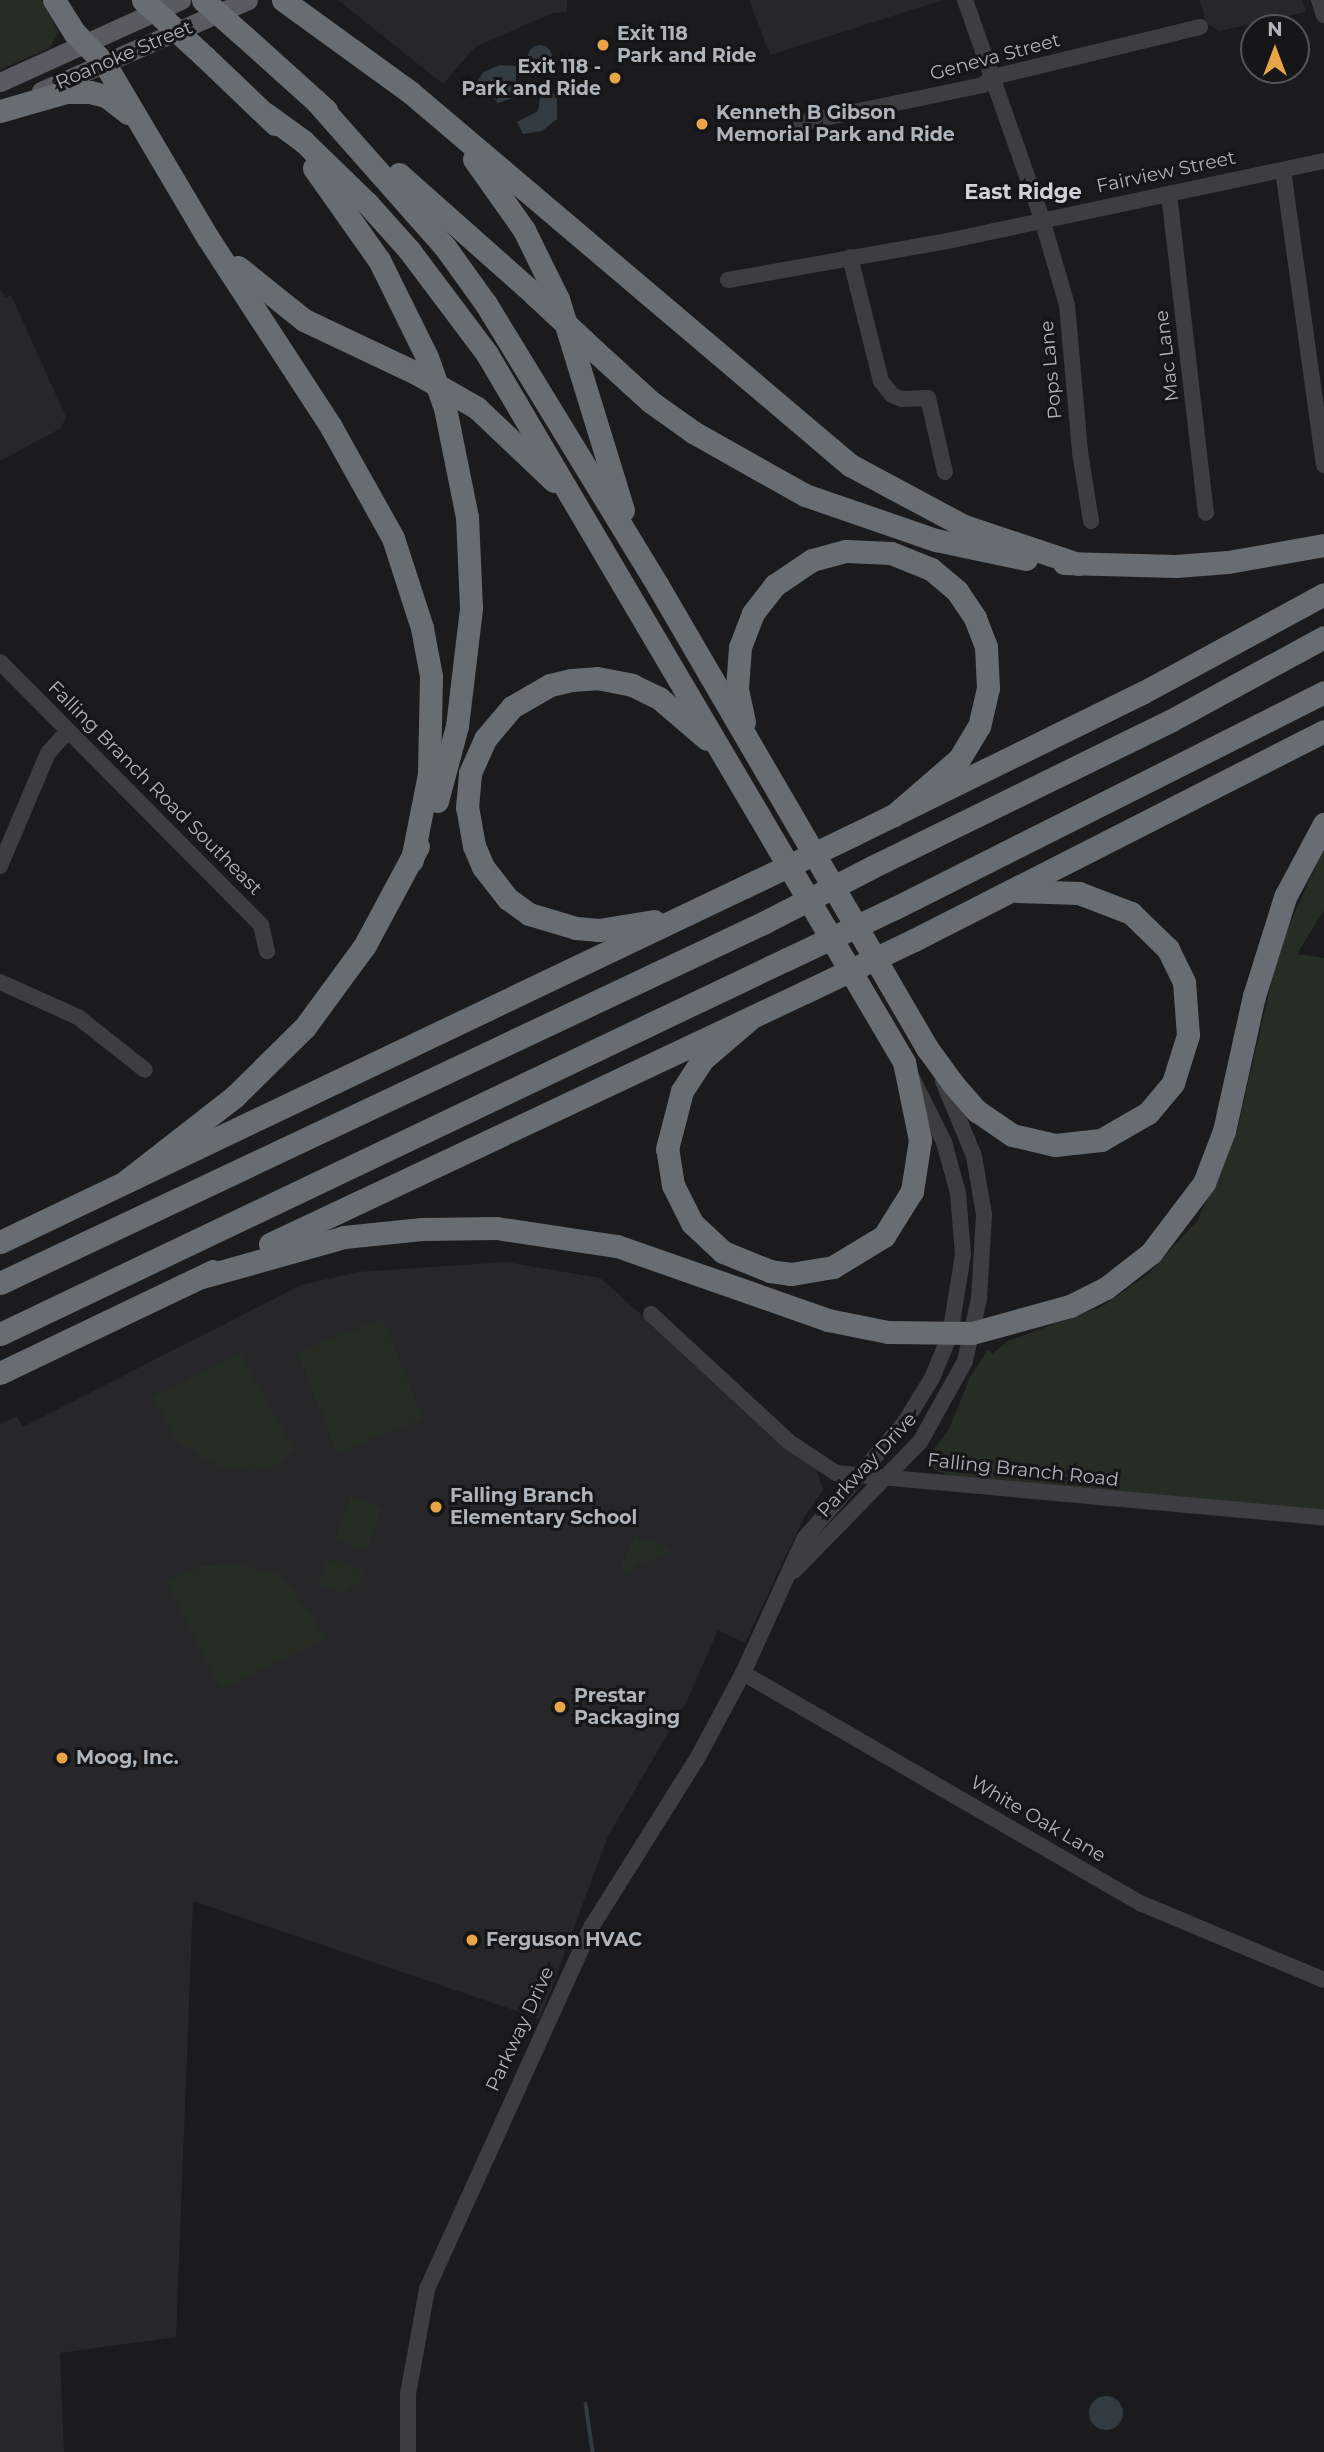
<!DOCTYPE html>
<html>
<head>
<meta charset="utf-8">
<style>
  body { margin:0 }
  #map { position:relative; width:1324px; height:2452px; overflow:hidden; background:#1b1b1d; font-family:Montserrat,sans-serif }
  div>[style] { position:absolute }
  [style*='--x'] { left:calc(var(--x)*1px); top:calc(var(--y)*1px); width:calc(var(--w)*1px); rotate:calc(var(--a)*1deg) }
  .built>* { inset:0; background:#27272a }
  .green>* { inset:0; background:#252d25 }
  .water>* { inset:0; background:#313b41 }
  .round { border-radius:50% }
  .stream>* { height:3.5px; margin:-1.75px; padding:0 1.75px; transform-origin:1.75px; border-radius:1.75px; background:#313b41 }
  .minor>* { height:16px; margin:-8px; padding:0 8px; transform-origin:8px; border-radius:8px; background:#3c3e42 }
  .major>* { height:19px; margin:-9.5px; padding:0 9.5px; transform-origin:9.5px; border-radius:9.5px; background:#585b61 }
  .highway>* { height:23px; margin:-11.5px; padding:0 11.5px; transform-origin:11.5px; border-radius:11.5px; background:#686c73 }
  .highway-bridge>* { height:23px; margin:-11.5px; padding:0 11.5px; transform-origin:11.5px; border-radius:11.5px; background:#686c73 }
  .dots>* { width:19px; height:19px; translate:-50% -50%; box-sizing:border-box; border:4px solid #161618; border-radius:50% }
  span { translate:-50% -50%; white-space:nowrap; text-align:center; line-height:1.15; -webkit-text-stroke:6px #161618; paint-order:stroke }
  .poi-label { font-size:19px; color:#aeb4bc; font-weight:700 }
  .left { translate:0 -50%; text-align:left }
  .right { translate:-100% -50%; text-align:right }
  .street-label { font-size:19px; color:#aeb4bc }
  .neighbourhood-label { font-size:21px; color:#cfd2d8; font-weight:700 }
  .north { position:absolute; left:1240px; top:14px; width:70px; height:70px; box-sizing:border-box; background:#161618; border:2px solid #53555a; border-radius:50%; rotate:0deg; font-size:19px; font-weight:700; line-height:28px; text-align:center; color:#aeb4bc }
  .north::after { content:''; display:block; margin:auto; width:24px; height:32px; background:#e8a548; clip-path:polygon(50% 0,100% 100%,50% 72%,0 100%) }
</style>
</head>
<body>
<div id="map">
  <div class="built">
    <i style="clip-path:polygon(338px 0,567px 0,567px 12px,553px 13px,475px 47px,443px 84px)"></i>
    <i style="clip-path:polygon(749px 0,943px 0,770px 55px)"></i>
    <i style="clip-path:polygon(1200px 0,1302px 0,1306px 12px,1219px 31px,1206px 23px)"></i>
    <i style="clip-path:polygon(0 288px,5px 298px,11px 295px,66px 417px,61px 428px,0 461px)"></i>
    <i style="clip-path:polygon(506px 1262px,600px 1278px,817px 1471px,823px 1490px,804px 1517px,745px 1643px,718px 1630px,687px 1701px,608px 1836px,540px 2019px,193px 1901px,176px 2337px,60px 2353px,64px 2452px,0 2452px,0 1424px,17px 1416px,23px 1427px,301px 1285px,358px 1272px)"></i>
  </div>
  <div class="green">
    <i style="clip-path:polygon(0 0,41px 0,59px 32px,49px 48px,0 70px)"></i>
    <i style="clip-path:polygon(1324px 848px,1324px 910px,1297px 954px,1324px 958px,1324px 1511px,946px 1479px,944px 1473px,932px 1469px,927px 1458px,949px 1429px,970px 1377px,988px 1349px,992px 1354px,1008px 1341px,1103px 1306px,1148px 1274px,1197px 1221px,1236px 1135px,1280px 945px)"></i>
    <i style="clip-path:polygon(383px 1319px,423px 1419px,337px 1453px,297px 1352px)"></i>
    <i style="clip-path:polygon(240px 1353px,293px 1448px,274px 1467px,255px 1472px,216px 1465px,177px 1442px,153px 1397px)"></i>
    <i style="clip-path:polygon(351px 1496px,382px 1508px,366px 1551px,335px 1539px)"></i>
    <i style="clip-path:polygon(635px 1536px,667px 1547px,669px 1553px,636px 1566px,630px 1574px,624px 1572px,622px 1564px)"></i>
    <i style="clip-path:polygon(337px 1559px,363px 1572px,361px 1581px,344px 1594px,317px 1583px,327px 1563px)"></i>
    <i style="clip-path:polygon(233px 1564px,282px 1575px,327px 1639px,223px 1688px,219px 1687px,166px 1581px,202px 1566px)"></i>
  </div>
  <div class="water">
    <i class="round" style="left:528px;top:45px;width:24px;height:24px"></i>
    <i style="clip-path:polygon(500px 65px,516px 66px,516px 90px,515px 97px,498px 103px,477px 82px,483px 72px)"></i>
    <i style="clip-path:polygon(541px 91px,557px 93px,557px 119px,542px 131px,523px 134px,517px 122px,538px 111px)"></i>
    <i class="round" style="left:1089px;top:2396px;width:34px;height:34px"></i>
  </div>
  <div class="stream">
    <i style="--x:586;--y:2404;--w:49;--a:81.7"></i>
  </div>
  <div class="minor">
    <i style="--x:965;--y:0;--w:232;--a:70.6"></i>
    <i style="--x:1042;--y:219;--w:90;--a:73.8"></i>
    <i style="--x:1067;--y:305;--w:148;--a:84.9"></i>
    <i style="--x:1080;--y:452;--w:70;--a:80.9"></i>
    <i style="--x:1319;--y:0;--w:16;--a:72"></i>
    <i style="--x:801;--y:123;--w:186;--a:-11.8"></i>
    <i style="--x:983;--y:85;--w:13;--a:-39"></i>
    <i style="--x:993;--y:77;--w:213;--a:-13.6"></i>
    <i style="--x:1283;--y:170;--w:298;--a:82.1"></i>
    <i style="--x:1169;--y:194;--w:321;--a:83.4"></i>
    <i style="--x:850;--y:257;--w:128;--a:76"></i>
    <i style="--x:881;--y:381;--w:18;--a:52"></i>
    <i style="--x:892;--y:395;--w:11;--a:22"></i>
    <i style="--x:902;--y:399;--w:26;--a:-2"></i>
    <i style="--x:928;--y:398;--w:76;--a:77.1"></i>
    <i style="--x:728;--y:280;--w:228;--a:-10.1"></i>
    <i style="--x:952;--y:240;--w:380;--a:-12"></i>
    <i style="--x:0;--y:662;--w:371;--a:45.2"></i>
    <i style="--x:261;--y:925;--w:27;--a:77"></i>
    <i style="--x:0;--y:866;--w:123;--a:-67"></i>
    <i style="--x:48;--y:753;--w:30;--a:-48"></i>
    <i style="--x:0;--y:982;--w:85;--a:24.2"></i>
    <i style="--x:78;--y:1017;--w:85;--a:38.3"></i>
    <i style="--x:651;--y:1314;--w:188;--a:42.8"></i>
    <i style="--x:789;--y:1442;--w:56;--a:33.4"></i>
    <i style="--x:836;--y:1473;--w:490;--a:5.2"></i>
    <i style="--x:794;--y:1571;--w:180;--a:-45.7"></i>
    <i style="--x:920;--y:1442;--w:93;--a:-60.9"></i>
    <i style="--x:965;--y:1361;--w:64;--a:-77.3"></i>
    <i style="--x:979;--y:1299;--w:85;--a:-86.6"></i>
    <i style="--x:984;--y:1214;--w:59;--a:-99.8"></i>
    <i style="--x:974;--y:1156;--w:81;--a:-112.5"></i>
    <i style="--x:743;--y:1673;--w:459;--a:30.1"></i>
    <i style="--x:1140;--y:1903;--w:199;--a:22.7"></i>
    <i style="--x:408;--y:2452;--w:58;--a:-90"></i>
    <i style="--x:408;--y:2394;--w:107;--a:-79.7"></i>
    <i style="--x:427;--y:2289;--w:399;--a:-65.6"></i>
    <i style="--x:592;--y:1926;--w:199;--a:-57.9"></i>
    <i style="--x:698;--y:1757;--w:95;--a:-61.8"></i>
    <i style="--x:743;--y:1673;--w:147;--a:-65.5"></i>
    <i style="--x:804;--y:1539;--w:155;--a:-49.2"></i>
    <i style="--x:905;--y:1422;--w:52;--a:-58.5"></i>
    <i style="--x:932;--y:1378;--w:47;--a:-67.3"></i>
    <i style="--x:950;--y:1335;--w:81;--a:-80.8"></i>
    <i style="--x:963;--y:1255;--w:62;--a:-94.6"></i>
    <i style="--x:958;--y:1193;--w:53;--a:-105.4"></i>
    <i style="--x:944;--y:1142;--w:72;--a:-116.6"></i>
  </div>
  <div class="major">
    <i style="--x:0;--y:82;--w:199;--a:-24.4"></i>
    <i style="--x:41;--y:91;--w:226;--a:-23.7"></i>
  </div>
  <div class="highway">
    <i style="--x:54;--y:0;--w:39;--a:58"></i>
    <i style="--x:75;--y:33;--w:43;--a:45.9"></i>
    <i style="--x:105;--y:64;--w:202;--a:59.4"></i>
    <i style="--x:208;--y:238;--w:225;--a:56.9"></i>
    <i style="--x:331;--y:427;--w:127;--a:60.8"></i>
    <i style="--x:393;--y:538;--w:95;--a:72.1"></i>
    <i style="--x:422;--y:628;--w:49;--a:79.4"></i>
    <i style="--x:431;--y:676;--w:98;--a:91.2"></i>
    <i style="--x:429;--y:774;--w:88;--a:101.2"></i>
    <i style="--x:283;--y:0;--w:157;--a:35.9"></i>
    <i style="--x:410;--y:92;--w:577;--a:40.29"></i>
    <i style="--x:850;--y:465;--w:129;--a:28.2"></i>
    <i style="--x:964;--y:526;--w:120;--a:18.4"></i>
    <i style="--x:245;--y:37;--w:109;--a:42"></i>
    <i style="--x:205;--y:57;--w:97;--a:43.7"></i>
    <i style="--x:315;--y:100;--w:196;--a:48.5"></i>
    <i style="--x:445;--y:247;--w:70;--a:54.3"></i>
    <i style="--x:486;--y:304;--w:330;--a:58.6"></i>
    <i style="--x:658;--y:586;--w:535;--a:59.79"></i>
    <i style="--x:927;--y:1048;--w:46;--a:53.9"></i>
    <i style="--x:954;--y:1085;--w:35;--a:49"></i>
    <i style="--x:977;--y:1111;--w:42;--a:34.4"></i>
    <i style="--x:1012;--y:1135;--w:44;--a:13.1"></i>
    <i style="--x:1055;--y:1145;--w:46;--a:-6.2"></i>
    <i style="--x:1101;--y:1140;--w:54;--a:-29.9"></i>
    <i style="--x:1148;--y:1113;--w:39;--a:-50"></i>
    <i style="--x:1173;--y:1083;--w:50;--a:-72.6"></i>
    <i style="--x:1188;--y:1035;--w:53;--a:-94.3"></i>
    <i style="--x:1184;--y:982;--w:37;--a:-116"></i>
    <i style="--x:1168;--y:949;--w:52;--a:-135.8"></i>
    <i style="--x:1131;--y:913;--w:56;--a:-159"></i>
    <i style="--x:1079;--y:893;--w:62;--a:-178.2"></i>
    <i style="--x:0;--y:111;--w:69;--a:-16.1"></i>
    <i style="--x:66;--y:92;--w:24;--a:0"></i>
    <i style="--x:90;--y:92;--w:16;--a:14"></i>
    <i style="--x:106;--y:96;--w:28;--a:38"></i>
    <i style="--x:266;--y:114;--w:46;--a:36.1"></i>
    <i style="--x:303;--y:141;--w:89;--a:44.1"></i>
    <i style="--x:367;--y:203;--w:63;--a:48.2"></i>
    <i style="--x:409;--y:250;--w:130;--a:53.1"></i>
    <i style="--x:487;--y:354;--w:822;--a:59.5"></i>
    <i style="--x:904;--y:1062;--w:80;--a:78.4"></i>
    <i style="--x:920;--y:1140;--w:52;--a:98.9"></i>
    <i style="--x:912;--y:1191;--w:53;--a:121.9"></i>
    <i style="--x:884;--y:1236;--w:60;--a:148.7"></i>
    <i style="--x:833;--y:1267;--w:43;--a:170.5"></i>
    <i style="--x:791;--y:1274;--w:21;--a:-172"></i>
    <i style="--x:770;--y:1271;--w:51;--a:-158"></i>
    <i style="--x:723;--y:1252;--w:42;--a:-136.9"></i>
    <i style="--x:692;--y:1223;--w:42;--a:-116.6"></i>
    <i style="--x:673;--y:1185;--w:36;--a:-99"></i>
    <i style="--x:667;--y:1149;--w:60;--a:-75.5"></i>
    <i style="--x:682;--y:1091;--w:38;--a:-57"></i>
    <i style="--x:703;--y:1059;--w:63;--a:-40.5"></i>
    <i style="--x:474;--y:159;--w:87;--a:54.8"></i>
    <i style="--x:524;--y:230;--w:77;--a:63.8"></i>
    <i style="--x:558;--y:299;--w:221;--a:72.9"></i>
    <i style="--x:314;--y:168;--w:113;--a:54.8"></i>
    <i style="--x:379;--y:260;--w:108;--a:63.7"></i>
    <i style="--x:399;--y:174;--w:181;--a:41.6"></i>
    <i style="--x:238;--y:267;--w:85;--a:38.8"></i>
    <i style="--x:304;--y:320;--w:124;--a:25.3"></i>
    <i style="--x:416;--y:373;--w:70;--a:29.8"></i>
    <i style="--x:477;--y:408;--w:106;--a:43.5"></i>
    <i style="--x:595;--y:351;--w:76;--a:42.3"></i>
    <i style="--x:651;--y:402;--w:52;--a:35.5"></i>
    <i style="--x:693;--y:432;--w:129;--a:29.4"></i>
    <i style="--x:805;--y:495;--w:139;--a:19"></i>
    <i style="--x:936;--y:540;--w:92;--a:11.9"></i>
    <i style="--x:1064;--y:563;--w:112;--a:1.5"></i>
    <i style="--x:1176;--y:566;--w:52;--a:-4.4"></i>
    <i style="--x:1228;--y:562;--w:97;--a:-10"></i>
    <i style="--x:744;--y:722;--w:35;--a:-102"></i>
    <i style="--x:737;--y:688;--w:41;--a:-85.8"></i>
    <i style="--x:740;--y:647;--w:36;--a:-69"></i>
    <i style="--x:753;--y:613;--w:36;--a:-52"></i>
    <i style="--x:775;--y:585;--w:45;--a:-34"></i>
    <i style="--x:812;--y:560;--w:35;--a:-15"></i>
    <i style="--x:846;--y:551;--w:45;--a:2.5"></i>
    <i style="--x:891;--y:553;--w:43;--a:21.8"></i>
    <i style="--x:931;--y:569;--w:34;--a:40"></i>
    <i style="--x:957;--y:591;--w:32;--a:56"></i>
    <i style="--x:975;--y:618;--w:31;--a:69"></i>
    <i style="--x:986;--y:647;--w:41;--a:87.2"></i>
    <i style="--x:988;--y:688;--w:39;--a:103"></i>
    <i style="--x:979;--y:726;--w:39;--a:121"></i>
    <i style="--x:959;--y:759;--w:87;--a:139.2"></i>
    <i style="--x:437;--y:801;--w:78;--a:-75.1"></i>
    <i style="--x:457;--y:726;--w:119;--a:-83.2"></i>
    <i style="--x:471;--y:608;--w:91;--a:-92.5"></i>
    <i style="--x:467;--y:517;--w:111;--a:-101.4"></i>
    <i style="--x:853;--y:835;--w:322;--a:-26.2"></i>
    <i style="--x:1142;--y:693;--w:207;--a:-28.5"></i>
    <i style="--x:872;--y:867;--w:332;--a:-26.1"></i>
    <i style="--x:1170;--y:721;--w:175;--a:-28.6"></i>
    <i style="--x:895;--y:908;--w:480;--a:-26.7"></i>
    <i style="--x:654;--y:921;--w:56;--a:170.7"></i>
    <i style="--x:599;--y:930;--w:23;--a:-175"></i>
    <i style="--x:576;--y:928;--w:49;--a:-163.4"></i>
    <i style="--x:529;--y:914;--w:26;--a:-144"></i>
    <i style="--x:508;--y:899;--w:41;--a:-128"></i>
    <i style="--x:483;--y:867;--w:23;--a:-113"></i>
    <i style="--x:474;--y:846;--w:39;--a:-100"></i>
    <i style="--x:467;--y:808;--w:35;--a:-85"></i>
    <i style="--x:470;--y:773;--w:37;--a:-66"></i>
    <i style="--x:485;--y:739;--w:42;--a:-49.8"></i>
    <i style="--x:512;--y:707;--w:44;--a:-30.1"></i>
    <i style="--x:550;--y:685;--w:22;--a:-13"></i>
    <i style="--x:571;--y:680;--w:26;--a:-4"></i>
    <i style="--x:597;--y:678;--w:36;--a:11"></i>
    <i style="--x:632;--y:685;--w:30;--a:26"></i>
    <i style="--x:659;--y:698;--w:63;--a:40.5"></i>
    <i style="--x:914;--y:940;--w:460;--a:-27"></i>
    <i style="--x:126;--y:1181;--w:137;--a:-37.9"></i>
    <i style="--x:234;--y:1097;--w:100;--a:-44.6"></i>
    <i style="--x:305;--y:1027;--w:102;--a:-53.8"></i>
    <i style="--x:365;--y:945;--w:112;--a:-61.8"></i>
    <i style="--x:0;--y:1242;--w:824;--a:-25.51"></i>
    <i style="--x:270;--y:1244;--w:591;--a:-25.22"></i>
    <i style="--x:202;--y:1277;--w:148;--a:-15.7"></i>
    <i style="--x:344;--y:1237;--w:78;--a:-5.9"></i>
    <i style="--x:422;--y:1229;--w:74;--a:-0.8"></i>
    <i style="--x:496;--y:1228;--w:122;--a:8.5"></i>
    <i style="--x:617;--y:1246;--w:224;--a:19.3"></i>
    <i style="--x:828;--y:1320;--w:61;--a:11.3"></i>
    <i style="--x:888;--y:1332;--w:84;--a:0.7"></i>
    <i style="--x:972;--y:1333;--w:102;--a:-15.4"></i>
    <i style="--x:1070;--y:1306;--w:40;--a:-26.6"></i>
    <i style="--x:1106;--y:1288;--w:57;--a:-37.9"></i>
    <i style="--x:1151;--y:1253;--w:88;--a:-52.9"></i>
    <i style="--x:1204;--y:1183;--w:56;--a:-69"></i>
    <i style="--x:1224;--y:1131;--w:138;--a:-77.5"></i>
    <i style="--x:1254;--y:996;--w:104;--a:-72.6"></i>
    <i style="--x:1285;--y:897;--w:83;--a:-61.9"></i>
    <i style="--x:0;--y:1283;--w:846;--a:-25.26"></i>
    <i style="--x:0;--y:1334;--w:872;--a:-25.48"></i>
    <i style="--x:0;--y:1373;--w:236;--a:-25.6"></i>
  </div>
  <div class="highway-bridge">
    <i style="--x:143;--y:0;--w:84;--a:42.6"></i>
    <i style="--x:203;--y:0;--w:56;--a:41.4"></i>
    <i style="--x:534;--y:294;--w:83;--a:43.1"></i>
    <i style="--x:427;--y:357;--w:54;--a:70.6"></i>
    <i style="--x:744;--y:887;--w:121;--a:-25.5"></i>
    <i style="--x:765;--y:922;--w:120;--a:-27.2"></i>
    <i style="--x:787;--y:959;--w:119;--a:-25.3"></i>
    <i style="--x:805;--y:992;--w:121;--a:-25.5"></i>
  </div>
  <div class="dots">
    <i style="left:603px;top:45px;background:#e8a548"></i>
    <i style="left:615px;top:78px;background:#e8a548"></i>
    <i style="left:702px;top:124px;background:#e8a548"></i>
    <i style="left:436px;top:1507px;background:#e8a548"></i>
    <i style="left:560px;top:1707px;background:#e8a548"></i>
    <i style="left:62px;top:1758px;background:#e8a548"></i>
    <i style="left:472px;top:1940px;background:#e8a548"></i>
  </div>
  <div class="poi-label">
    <span class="left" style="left:617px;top:45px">Exit 118<br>Park and Ride</span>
    <span class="right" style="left:601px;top:78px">Exit 118 -<br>Park and Ride</span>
    <span class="left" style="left:716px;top:124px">Kenneth B Gibson<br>Memorial Park and Ride</span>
    <span class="left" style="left:450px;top:1507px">Falling Branch<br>Elementary School</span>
    <span class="left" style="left:574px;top:1707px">Prestar<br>Packaging</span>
    <span class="left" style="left:76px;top:1758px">Moog, Inc.</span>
    <span class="left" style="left:486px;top:1940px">Ferguson HVAC</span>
  </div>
  <div class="street-label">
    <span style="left:124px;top:55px;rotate:-23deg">Roanoke Street</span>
    <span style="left:995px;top:57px;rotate:-15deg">Geneva Street</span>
    <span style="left:1166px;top:172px;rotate:-12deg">Fairview Street</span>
    <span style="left:1167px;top:356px;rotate:-97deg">Mac Lane</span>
    <span style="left:1051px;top:370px;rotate:-95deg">Pops Lane</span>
    <span style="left:155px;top:788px;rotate:45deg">Falling Branch Road Southeast</span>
    <span style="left:867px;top:1465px;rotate:-47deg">Parkway Drive</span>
    <span style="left:1023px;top:1470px;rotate:6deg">Falling Branch Road</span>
    <span style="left:1038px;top:1819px;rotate:30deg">White Oak Lane</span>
    <span style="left:520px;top:2029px;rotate:-65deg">Parkway Drive</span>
  </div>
  <div class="neighbourhood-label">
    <span style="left:1023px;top:192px">East Ridge</span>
  </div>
  <div class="north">N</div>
</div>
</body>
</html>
